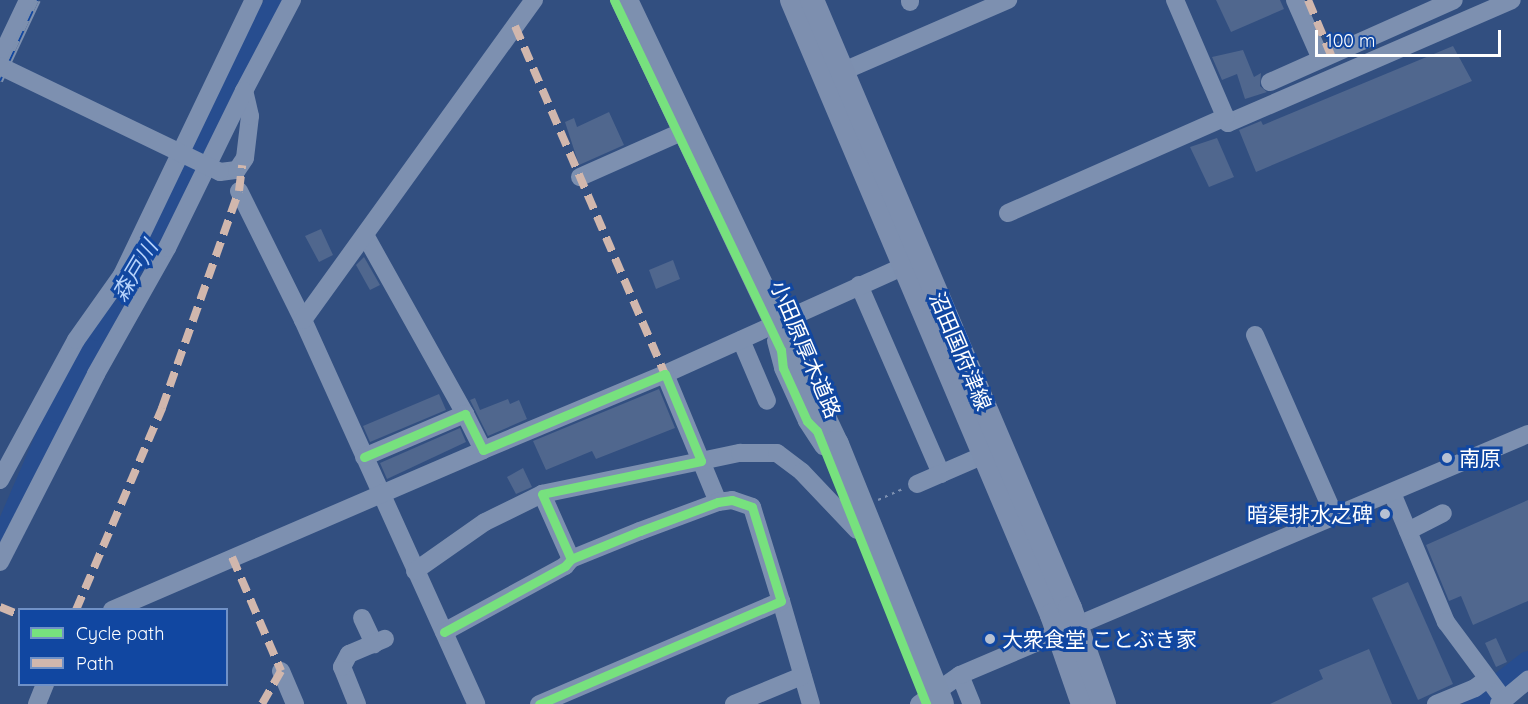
<!DOCTYPE html>
<html>
<head>
<meta charset="utf-8">
<style>
  body { margin:0 }
  #map { position:relative; width:1528px; height:704px; overflow:hidden; background:#324f80; font-family:Quicksand,"Noto Sans JP",sans-serif }
  div>[style] { position:absolute }
  [style*='--x'] { left:calc(var(--x)*1px); top:calc(var(--y)*1px); width:calc(var(--w)*1px); rotate:calc(var(--a)*1deg) }
  .river>* { height:22px; margin:-11px; padding:0 11px; transform-origin:11px; border-radius:11px; background:#274d8f }
  .building>* { inset:0; background:#50678e }
  .path>* { height:2px; margin-top:-1px; transform-origin:0; background:repeating-linear-gradient(90deg,#7d90b0 0 3px,transparent 0 7.5px) }
  .minor>* { height:18px; margin:-9px; padding:0 9px; transform-origin:9px; border-radius:9px; background:#7d90b0 }
  .major>* { height:24px; margin:-12px; padding:0 12px; transform-origin:12px; border-radius:12px; background:#7d8faf }
  .rail>* { height:6px; margin-top:-3px; transform-origin:0; background:repeating-linear-gradient(90deg,#1147a1 0 11px,#7d90af 0 22px); box-sizing:border-box; border-block:2px solid #7d90af }
  .minor-bridge>* { height:18px; margin:-9px; padding:0 9px; transform-origin:9px; border-radius:9px; background:#7d90b0 }
  .highway-bridge>* { height:27px; margin:-13.5px; padding:0 13.5px; transform-origin:13.5px; border-radius:13.5px; background:#7d90af }
  .quiet>* { height:8px; margin-top:-4px; transform-origin:0; background:repeating-linear-gradient(90deg,#d1b7ad 0 15px,transparent 0 23px) }
  .cycleway>* { height:9px; margin:-4.5px; padding:0 4.5px; transform-origin:4.5px; border-radius:4.5px; background:#77e17e }
  .dots>* { width:16px; height:16px; translate:-50% -50%; box-sizing:border-box; border:3px solid #1147a1; border-radius:50% }
  span { translate:-50% -50%; white-space:nowrap; text-align:center; line-height:1.15; -webkit-text-stroke:6px #1147a1; paint-order:stroke }
  .street-label { font-size:21px; color:#fff }
  .poi-label { font-size:21px; color:#fff }
  .left { translate:0 -50%; text-align:left }
  .right { translate:-100% -50%; text-align:right }
  .water-label { font-size:22px; color:#b6d2fb; font-style:italic }
  .legend { position:absolute; left:18px; top:608px; width:210px; height:78px; box-sizing:border-box; background:#1147a1; border:2px solid #7091c7; margin:0; padding:8px 10px; list-style:none; font-size:18px; color:#fff }
  .legend li { display:flex; align-items:center; gap:12px; height:30px }
  .legend b { width:30px; border:2px solid #7091c7 }
  .scale { position:absolute; left:1315px; top:30px; width:186px; height:27px; box-sizing:border-box; border:3px solid #fff; border-top:0; padding-left:8px; font-size:18px; line-height:21px; white-space:nowrap; color:#fff; -webkit-text-stroke:4px #1147a1; paint-order:stroke }
</style>
</head>
<body>
<div id="map">
  <div class="river">
    <i style="--x:0;--y:545;--w:145;--a:-66.8"></i>
    <i style="--x:57;--y:412;--w:92;--a:-62.9"></i>
    <i style="--x:99;--y:330;--w:111;--a:-59"></i>
    <i style="--x:156;--y:235;--w:264;--a:-62.9"></i>
    <i style="--x:1474;--y:704;--w:68;--a:-37.9"></i>
  </div>
  <div class="building">
    <i style="clip-path:polygon(1216px 0,1280px 0,1284px 9px,1231px 32px)"></i>
    <i style="clip-path:polygon(1453px 46px,1472px 81px,1256px 172px,1239px 130px,1261px 121px,1263px 125px)"></i>
    <i style="clip-path:polygon(1243px 50px,1254px 77px,1261px 73px,1260px 86px,1267px 92px,1245px 99px,1237px 74px,1222px 80px,1212px 57px)"></i>
    <i style="clip-path:polygon(609px 112px,624px 145px,579px 165px,565px 122px,574px 118px,577px 127px)"></i>
    <i style="clip-path:polygon(1217px 138px,1234px 177px,1209px 187px,1190px 147px)"></i>
    <i style="clip-path:polygon(321px 229px,333px 255px,319px 262px,305px 236px)"></i>
    <i style="clip-path:polygon(364px 257px,380px 285px,370px 290px,356px 265px)"></i>
    <i style="clip-path:polygon(673px 260px,680px 279px,656px 289px,649px 270px)"></i>
    <i style="clip-path:polygon(659px 389px,675px 428px,596px 459px,592px 451px,546px 470px,533px 441px)"></i>
    <i style="clip-path:polygon(439px 394px,446px 410px,370px 442px,363px 426px)"></i>
    <i style="clip-path:polygon(475px 398px,480px 410px,508px 399px,510px 404px,519px 400px,527px 419px,488px 436px,470px 400px)"></i>
    <i style="clip-path:polygon(460px 428px,466px 442px,387px 479px,380px 463px)"></i>
    <i style="clip-path:polygon(523px 468px,532px 487px,516px 494px,507px 477px)"></i>
    <i style="clip-path:polygon(1528px 500px,1528px 601px,1473px 625px,1461px 596px,1449px 601px,1426px 545px)"></i>
    <i style="clip-path:polygon(1408px 582px,1453px 684px,1418px 700px,1372px 598px)"></i>
    <i style="clip-path:polygon(1496px 638px,1507px 662px,1496px 667px,1485px 643px)"></i>
    <i style="clip-path:polygon(1369px 649px,1392px 704px,1270px 704px,1323px 679px,1319px 670px)"></i>
  </div>
  <div class="path">
    <i style="--x:878;--y:500;--w:27;--a:-24"></i>
  </div>
  <div class="minor">
    <i style="--x:910;--y:0;--w:2;--a:90"></i>
    <i style="--x:1175;--y:0;--w:134;--a:66.7"></i>
    <i style="--x:1228;--y:123;--w:309;--a:-23.4"></i>
    <i style="--x:1295;--y:0;--w:64;--a:66.2"></i>
    <i style="--x:0;--y:59;--w:65;--a:-64.6"></i>
    <i style="--x:832;--y:76;--w:192;--a:-23.4"></i>
    <i style="--x:1270;--y:82;--w:201;--a:-24"></i>
    <i style="--x:220;--y:172;--w:17;--a:-7"></i>
    <i style="--x:237;--y:170;--w:14;--a:-56"></i>
    <i style="--x:245;--y:158;--w:42;--a:-83.2"></i>
    <i style="--x:250;--y:116;--w:26;--a:-103"></i>
    <i style="--x:244;--y:91;--w:103;--a:-62.2"></i>
    <i style="--x:580;--y:177;--w:106;--a:-23.9"></i>
    <i style="--x:239;--y:191;--w:144;--a:63.6"></i>
    <i style="--x:303;--y:320;--w:421;--a:65.7"></i>
    <i style="--x:1008;--y:213;--w:238;--a:-23.8"></i>
    <i style="--x:365;--y:235;--w:205;--a:60.8"></i>
    <i style="--x:859;--y:285;--w:206;--a:66.5"></i>
    <i style="--x:303;--y:320;--w:395;--a:-54.2"></i>
    <i style="--x:1255;--y:335;--w:187;--a:66.3"></i>
    <i style="--x:741;--y:340;--w:66;--a:66.9"></i>
    <i style="--x:776;--y:341;--w:28;--a:75"></i>
    <i style="--x:783;--y:368;--w:58;--a:65.6"></i>
    <i style="--x:807;--y:421;--w:30;--a:57"></i>
    <i style="--x:665;--y:374;--w:262;--a:-24.3"></i>
    <i style="--x:364;--y:457;--w:110;--a:-23.1"></i>
    <i style="--x:465;--y:414;--w:40;--a:63.4"></i>
    <i style="--x:483;--y:450;--w:197;--a:-22.7"></i>
    <i style="--x:665;--y:374;--w:94;--a:67.5"></i>
    <i style="--x:701;--y:461;--w:162;--a:168.3"></i>
    <i style="--x:542;--y:494;--w:71;--a:66"></i>
    <i style="--x:0;--y:480;--w:159;--a:-61.5"></i>
    <i style="--x:76;--y:340;--w:80;--a:-54.7"></i>
    <i style="--x:122;--y:275;--w:305;--a:-64.4"></i>
    <i style="--x:917;--y:484;--w:73;--a:-23.4"></i>
    <i style="--x:1392;--y:493;--w:140;--a:67.3"></i>
    <i style="--x:1446;--y:622;--w:97;--a:53.4"></i>
    <i style="--x:718;--y:502;--w:44;--a:-112.5"></i>
    <i style="--x:701;--y:461;--w:40;--a:-12"></i>
    <i style="--x:740;--y:453;--w:37;--a:0"></i>
    <i style="--x:777;--y:453;--w:31;--a:37"></i>
    <i style="--x:802;--y:472;--w:80;--a:46.5"></i>
    <i style="--x:1408;--y:531;--w:39;--a:-27"></i>
    <i style="--x:0;--y:562;--w:211;--a:-62.9"></i>
    <i style="--x:96;--y:374;--w:145;--a:-60.6"></i>
    <i style="--x:167;--y:248;--w:175;--a:-63.9"></i>
    <i style="--x:415;--y:571;--w:85;--a:-35"></i>
    <i style="--x:485;--y:522;--w:64;--a:-26.2"></i>
    <i style="--x:781;--y:601;--w:107;--a:73.8"></i>
    <i style="--x:112;--y:610;--w:404;--a:-23.3"></i>
    <i style="--x:362;--y:618;--w:29;--a:65"></i>
    <i style="--x:444;--y:632;--w:138;--a:-28.6"></i>
    <i style="--x:565;--y:566;--w:9;--a:-49"></i>
    <i style="--x:571;--y:559;--w:74;--a:-22.1"></i>
    <i style="--x:640;--y:531;--w:83;--a:-20.4"></i>
    <i style="--x:718;--y:502;--w:14;--a:-8"></i>
    <i style="--x:732;--y:500;--w:21;--a:19"></i>
    <i style="--x:752;--y:507;--w:98;--a:72.9"></i>
    <i style="--x:781;--y:601;--w:263;--a:156.9"></i>
    <i style="--x:281;--y:671;--w:36;--a:67"></i>
    <i style="--x:960;--y:675;--w:31;--a:68"></i>
    <i style="--x:37;--y:704;--w:22;--a:-68"></i>
    <i style="--x:357;--y:704;--w:40;--a:-112"></i>
    <i style="--x:342;--y:667;--w:15;--a:-62"></i>
    <i style="--x:349;--y:654;--w:39;--a:-23"></i>
    <i style="--x:734;--y:704;--w:74;--a:-22.4"></i>
    <i style="--x:919;--y:704;--w:50;--a:-35.3"></i>
    <i style="--x:960;--y:675;--w:617;--a:-22.99"></i>
    <i style="--x:1436;--y:704;--w:42;--a:-22.3"></i>
    <i style="--x:1475;--y:688;--w:15;--a:-37"></i>
    <i style="--x:1499;--y:704;--w:38;--a:-40"></i>
  </div>
  <div class="major">
    <i style="--x:792;--y:0;--w:668;--a:67.08"></i>
    <i style="--x:1052;--y:615;--w:94;--a:70.8"></i>
    <i style="--x:812;--y:0;--w:660;--a:67.01"></i>
    <i style="--x:1070;--y:608;--w:102;--a:70.5"></i>
  </div>
  <div class="rail">
    <i style="--x:0;--y:81;--w:89;--a:-64.9"></i>
  </div>
  <div class="minor-bridge">
    <i style="--x:0;--y:66;--w:244;--a:25.7"></i>
  </div>
  <div class="highway-bridge">
    <i style="--x:624;--y:0;--w:492;--a:64.6"></i>
    <i style="--x:835;--y:444;--w:280;--a:68"></i>
  </div>
  <div class="quiet">
    <i style="--x:1308;--y:0;--w:60;--a:67.3"></i>
    <i style="--x:515;--y:26;--w:379;--a:66.7"></i>
    <i style="--x:232;--y:557;--w:124;--a:66.7"></i>
    <i style="--x:281;--y:671;--w:38;--a:120"></i>
    <i style="--x:0;--y:607;--w:22;--a:22"></i>
    <i style="--x:76;--y:610;--w:220;--a:-66.9"></i>
    <i style="--x:162;--y:408;--w:230;--a:-70.5"></i>
    <i style="--x:239;--y:191;--w:26;--a:-83"></i>
  </div>
  <div class="cycleway">
    <i style="--x:614;--y:0;--w:388;--a:64.5"></i>
    <i style="--x:781;--y:350;--w:18;--a:84"></i>
    <i style="--x:783;--y:368;--w:58;--a:65.6"></i>
    <i style="--x:807;--y:421;--w:14;--a:45"></i>
    <i style="--x:817;--y:431;--w:294;--a:68.2"></i>
    <i style="--x:364;--y:457;--w:110;--a:-23.1"></i>
    <i style="--x:465;--y:414;--w:40;--a:63.4"></i>
    <i style="--x:483;--y:450;--w:197;--a:-22.7"></i>
    <i style="--x:665;--y:374;--w:94;--a:67.5"></i>
    <i style="--x:701;--y:461;--w:162;--a:168.3"></i>
    <i style="--x:542;--y:494;--w:71;--a:66"></i>
    <i style="--x:444;--y:632;--w:138;--a:-28.6"></i>
    <i style="--x:565;--y:566;--w:9;--a:-49"></i>
    <i style="--x:571;--y:559;--w:74;--a:-22.1"></i>
    <i style="--x:640;--y:531;--w:83;--a:-20.4"></i>
    <i style="--x:718;--y:502;--w:14;--a:-8"></i>
    <i style="--x:732;--y:500;--w:21;--a:19"></i>
    <i style="--x:752;--y:507;--w:98;--a:72.9"></i>
    <i style="--x:781;--y:601;--w:263;--a:156.9"></i>
  </div>
  <div class="dots">
    <i style="left:1447px;top:458px;background:#b7c1d3"></i>
    <i style="left:1385px;top:514px;background:#b7c1d3"></i>
    <i style="left:990px;top:639px;background:#b7c1d3"></i>
  </div>
  <div class="street-label">
    <span style="left:806px;top:349px;rotate:67deg">小田原厚木道路</span>
    <span style="left:961px;top:351px;rotate:67deg">沼田国府津線</span>
  </div>
  <div class="poi-label">
    <span class="left" style="left:1459px;top:458px">南原</span>
    <span class="right" style="left:1373px;top:514px">暗渠排水之碑</span>
    <span class="left" style="left:1002px;top:639px">大衆食堂 ことぶき家</span>
  </div>
  <div class="water-label">
    <span style="left:135px;top:271px;rotate:-59deg">森戸川</span>
  </div>
  <ul class="legend">
  <li><b style="height:8px;background:#77e17e"></b>Cycle path</li>
  <li><b style="height:8px;background:#d1b7ad"></b>Path</li>
  </ul>
  <div class="scale">100 m</div>
</div>
</body>
</html>
